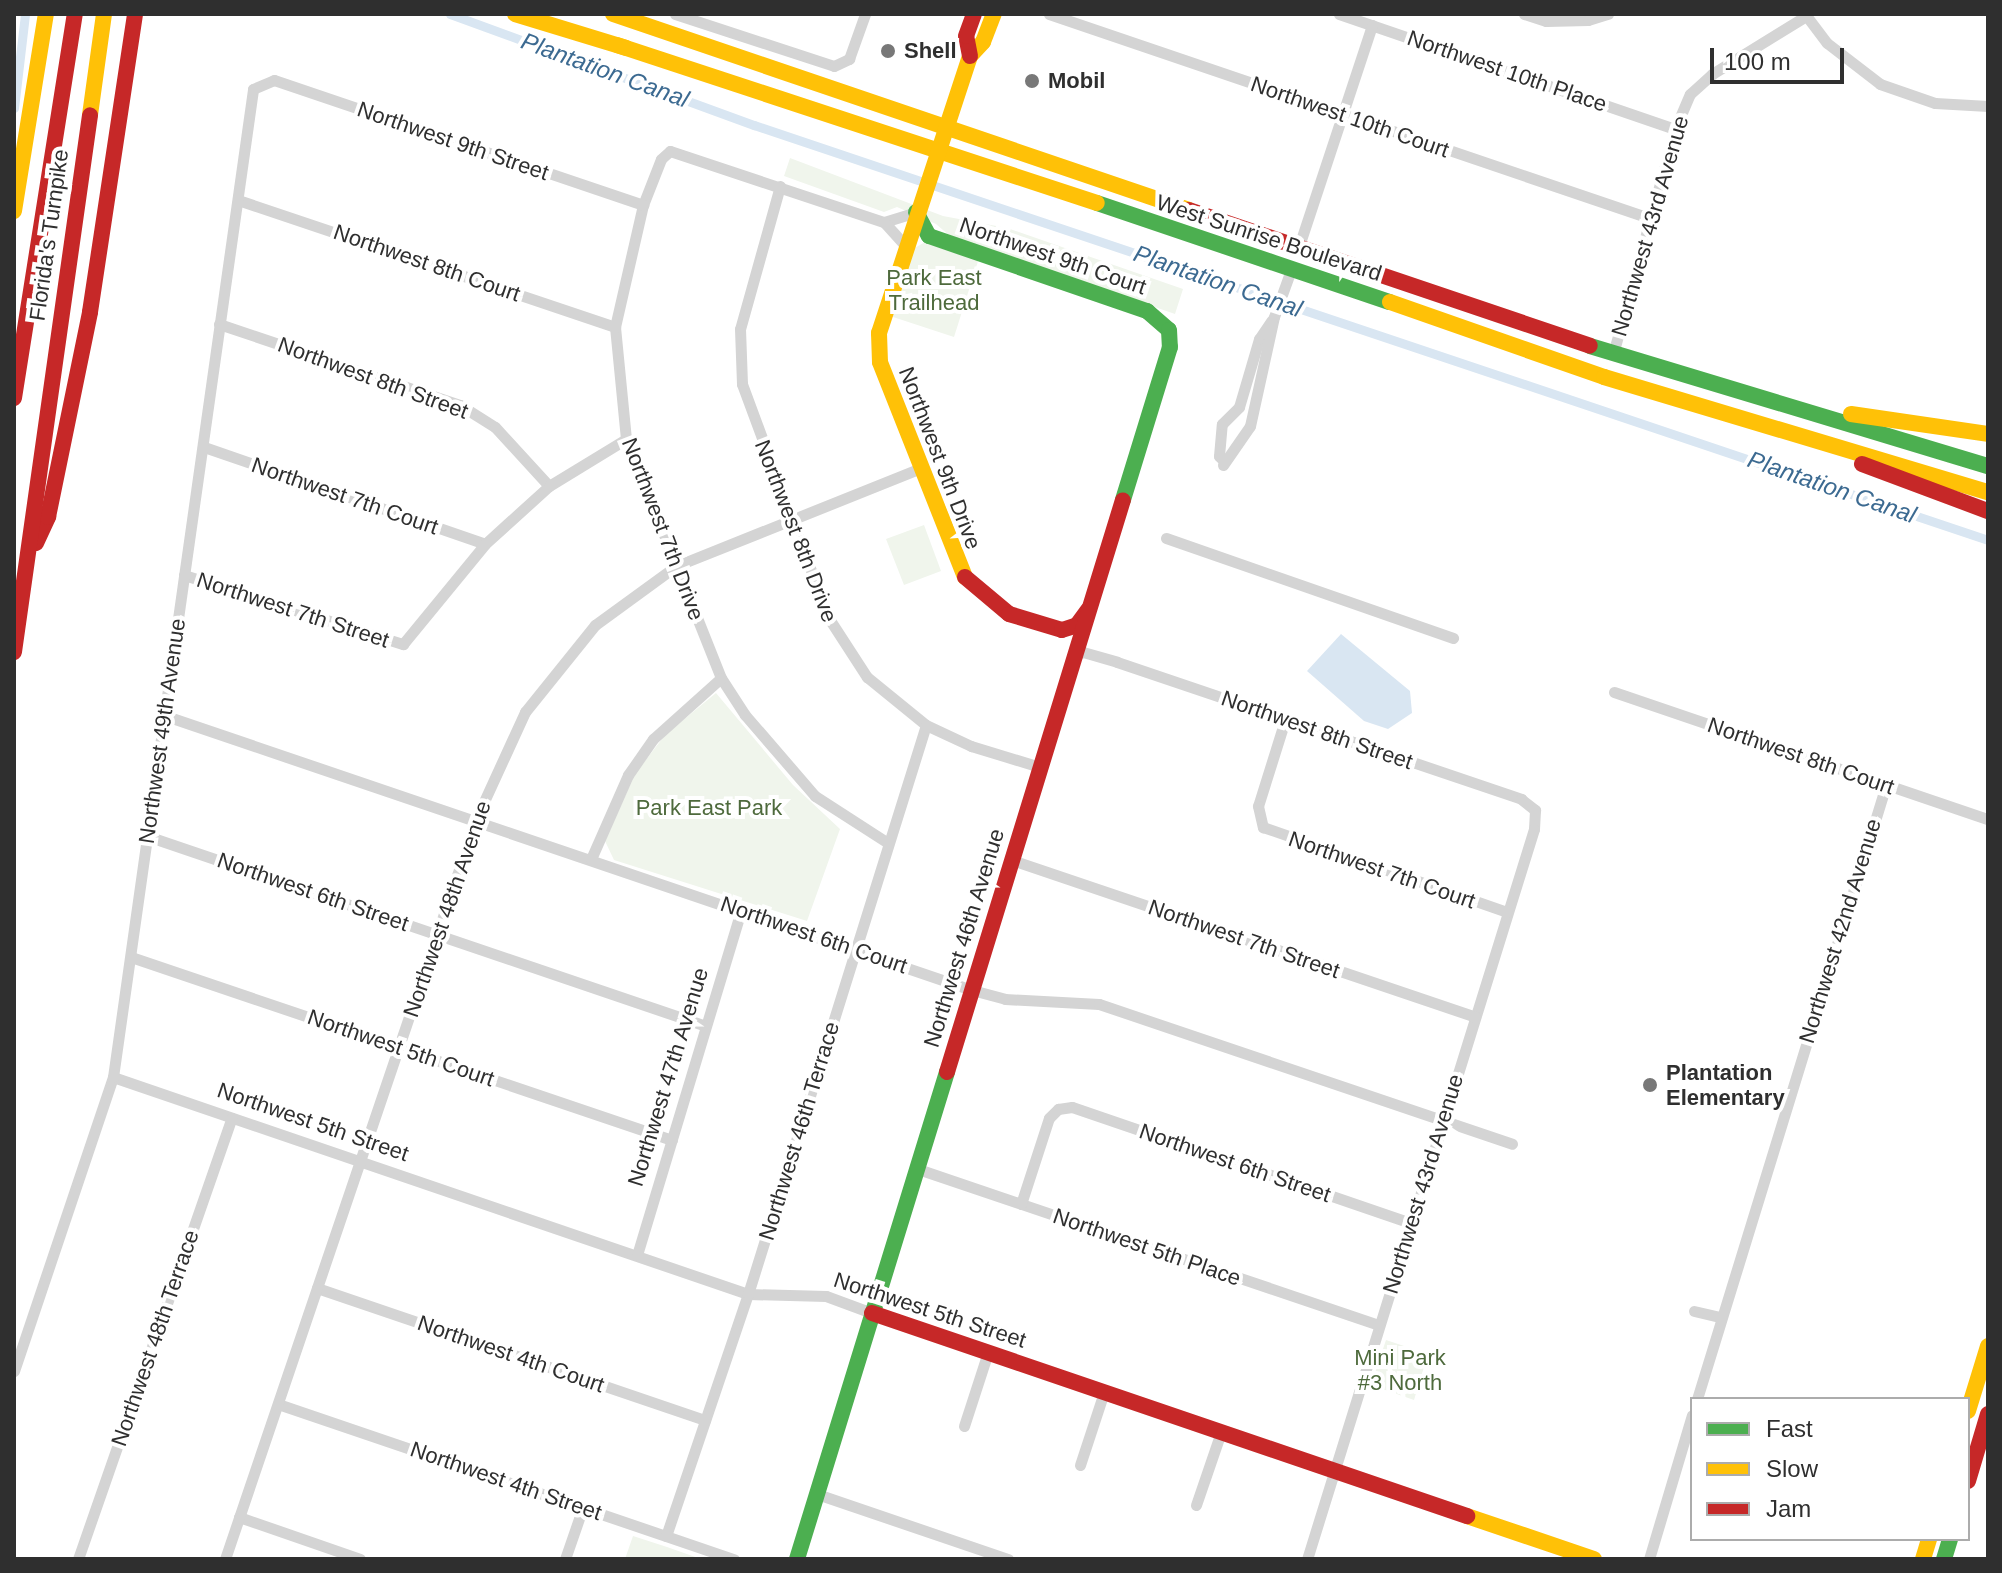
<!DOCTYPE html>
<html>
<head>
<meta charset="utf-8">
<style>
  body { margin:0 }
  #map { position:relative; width:2002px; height:1573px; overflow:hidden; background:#fff; font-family:Helvetica,sans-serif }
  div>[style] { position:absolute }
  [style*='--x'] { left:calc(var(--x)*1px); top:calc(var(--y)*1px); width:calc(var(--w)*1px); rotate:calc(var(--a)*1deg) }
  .green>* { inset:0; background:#f0f5ec }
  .water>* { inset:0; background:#d9e6f2 }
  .canal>* { height:9px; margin:-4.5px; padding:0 4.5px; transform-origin:4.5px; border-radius:4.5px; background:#d9e6f2 }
  .street>* { height:11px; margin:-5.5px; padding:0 5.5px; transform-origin:5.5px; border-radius:5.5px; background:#d4d4d4 }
  .fast>* { height:16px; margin:-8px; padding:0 8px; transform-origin:8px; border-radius:8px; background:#4caf50 }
  .slow>* { height:16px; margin:-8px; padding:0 8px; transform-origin:8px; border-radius:8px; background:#ffc107 }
  .jam>* { height:16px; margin:-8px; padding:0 8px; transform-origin:8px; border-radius:8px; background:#c62828 }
  .dots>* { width:22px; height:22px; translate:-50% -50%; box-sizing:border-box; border:4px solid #fff; border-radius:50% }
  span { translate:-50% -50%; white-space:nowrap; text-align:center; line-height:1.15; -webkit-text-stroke:8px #fff; paint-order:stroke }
  .poi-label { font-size:22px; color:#2f2f2f; font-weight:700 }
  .left { translate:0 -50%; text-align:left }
  .street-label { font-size:22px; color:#2f2f2f }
  .park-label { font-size:22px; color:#4e6a3c }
  .water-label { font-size:24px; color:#3c6a91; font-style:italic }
  .frame { position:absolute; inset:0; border:16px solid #2f2f2f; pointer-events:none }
  .legend { position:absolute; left:1690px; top:1397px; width:280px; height:144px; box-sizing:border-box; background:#fff; border:2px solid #acacac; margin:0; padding:10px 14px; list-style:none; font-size:24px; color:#2f2f2f }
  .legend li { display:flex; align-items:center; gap:16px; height:40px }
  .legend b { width:40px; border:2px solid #acacac }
  .scale { position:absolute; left:1710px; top:48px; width:134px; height:36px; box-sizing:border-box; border:4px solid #2f2f2f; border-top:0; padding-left:10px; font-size:24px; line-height:28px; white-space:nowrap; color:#2f2f2f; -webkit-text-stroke:6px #fff; paint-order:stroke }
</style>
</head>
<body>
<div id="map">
  <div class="green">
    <i style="clip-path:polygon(790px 158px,943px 216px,1007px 228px,1183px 289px,1175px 314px,950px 236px,936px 224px,897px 207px,884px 212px,784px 176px)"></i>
    <i style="clip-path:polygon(927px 241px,979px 258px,954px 337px,890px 316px,902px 255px)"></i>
    <i style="clip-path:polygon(924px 525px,941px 571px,904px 585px,886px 539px)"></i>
    <i style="clip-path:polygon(716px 693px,793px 785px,840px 829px,807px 921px,614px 860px,605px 841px,635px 774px,665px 735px)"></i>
    <i style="clip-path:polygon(1386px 1340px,1428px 1354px,1414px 1400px,1371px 1385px)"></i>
    <i style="clip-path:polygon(633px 1536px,667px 1547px,701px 1559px,625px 1559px)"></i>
  </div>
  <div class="water">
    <i style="clip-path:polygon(1341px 634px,1410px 691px,1412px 713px,1388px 729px,1364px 721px,1307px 671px)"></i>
  </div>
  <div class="canal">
    <i style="--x:450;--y:14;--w:324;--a:20.1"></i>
    <i style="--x:754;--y:125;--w:1302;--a:18.59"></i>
    <i style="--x:14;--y:108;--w:95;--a:-83.3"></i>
  </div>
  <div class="street">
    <i style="--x:675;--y:14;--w:167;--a:18.1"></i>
    <i style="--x:834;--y:66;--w:17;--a:-25"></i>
    <i style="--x:849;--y:59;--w:48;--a:-70.4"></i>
    <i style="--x:1049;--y:14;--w:637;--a:18.78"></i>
    <i style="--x:1339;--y:14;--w:355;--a:18.9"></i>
    <i style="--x:1524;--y:14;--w:23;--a:18"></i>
    <i style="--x:1546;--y:21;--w:42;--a:-1.4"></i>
    <i style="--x:1588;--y:20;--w:21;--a:-17"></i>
    <i style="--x:1805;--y:14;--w:36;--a:53"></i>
    <i style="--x:1827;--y:43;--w:67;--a:37.7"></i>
    <i style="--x:1880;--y:84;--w:58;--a:19.1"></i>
    <i style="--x:1935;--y:103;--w:53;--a:3.2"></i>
    <i style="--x:780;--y:186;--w:148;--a:105.6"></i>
    <i style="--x:740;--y:329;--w:55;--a:87.9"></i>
    <i style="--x:742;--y:384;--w:248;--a:69.7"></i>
    <i style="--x:828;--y:617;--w:72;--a:57"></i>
    <i style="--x:867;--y:677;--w:76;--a:39.1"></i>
    <i style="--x:926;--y:725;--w:50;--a:25"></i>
    <i style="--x:971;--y:746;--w:72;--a:16.9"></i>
    <i style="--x:238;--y:200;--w:398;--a:18.6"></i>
    <i style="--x:884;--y:222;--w:34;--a:-17"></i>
    <i style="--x:1298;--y:249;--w:236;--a:-71.7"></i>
    <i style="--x:219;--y:324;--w:254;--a:18.6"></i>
    <i style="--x:460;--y:405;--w:41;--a:32.2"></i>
    <i style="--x:495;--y:427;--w:80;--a:47.5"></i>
    <i style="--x:1613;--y:354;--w:233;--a:-74.6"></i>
    <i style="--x:1675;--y:129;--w:38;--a:-67"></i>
    <i style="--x:1690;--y:94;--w:30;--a:-42"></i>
    <i style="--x:1712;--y:74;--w:110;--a:-31.7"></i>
    <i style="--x:204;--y:447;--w:297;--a:19"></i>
    <i style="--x:1224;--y:461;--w:7;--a:-135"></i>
    <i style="--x:1219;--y:456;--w:32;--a:-85"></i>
    <i style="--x:1222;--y:424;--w:24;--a:-45"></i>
    <i style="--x:1239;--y:407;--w:71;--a:-73.6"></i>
    <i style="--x:1259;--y:339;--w:22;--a:-56"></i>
    <i style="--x:1223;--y:465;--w:47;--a:-55.3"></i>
    <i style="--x:1250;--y:426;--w:112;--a:-77.6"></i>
    <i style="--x:1274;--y:317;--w:53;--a:-70.2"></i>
    <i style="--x:1166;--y:538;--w:304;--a:19.2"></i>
    <i style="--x:184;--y:575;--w:230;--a:17.5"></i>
    <i style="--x:403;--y:644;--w:129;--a:-50.6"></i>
    <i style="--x:485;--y:544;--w:86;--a:-42.2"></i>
    <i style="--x:549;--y:486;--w:90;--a:-31.4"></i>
    <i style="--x:1072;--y:656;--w:12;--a:-20"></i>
    <i style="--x:1083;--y:652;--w:35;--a:16"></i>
    <i style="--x:1117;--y:662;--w:427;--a:18.7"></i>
    <i style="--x:1521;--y:799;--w:18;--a:38"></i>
    <i style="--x:1535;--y:810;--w:19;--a:93"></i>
    <i style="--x:1534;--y:829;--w:764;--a:107.27"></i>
    <i style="--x:1614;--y:692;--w:395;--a:18.8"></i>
    <i style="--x:166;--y:716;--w:851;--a:18.78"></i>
    <i style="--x:972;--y:990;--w:34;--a:15"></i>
    <i style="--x:1005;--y:999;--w:94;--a:3"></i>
    <i style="--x:1099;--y:1004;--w:436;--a:18.7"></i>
    <i style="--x:1285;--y:720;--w:90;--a:107.4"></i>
    <i style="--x:1258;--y:806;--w:22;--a:77"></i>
    <i style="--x:1263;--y:827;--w:258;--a:19.2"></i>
    <i style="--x:147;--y:836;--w:590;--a:18.77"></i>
    <i style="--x:888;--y:843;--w:87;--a:-147.2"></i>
    <i style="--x:815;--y:796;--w:107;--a:-130.8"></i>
    <i style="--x:745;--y:715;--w:44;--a:-123"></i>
    <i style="--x:721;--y:678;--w:257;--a:-111.7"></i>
    <i style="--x:626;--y:439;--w:113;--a:-95.6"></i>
    <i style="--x:615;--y:327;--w:125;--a:-77.1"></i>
    <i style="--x:643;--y:205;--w:49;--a:-68.6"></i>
    <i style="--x:661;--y:159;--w:12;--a:-42"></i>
    <i style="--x:670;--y:151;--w:225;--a:18.4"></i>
    <i style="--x:884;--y:222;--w:31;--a:48"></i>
    <i style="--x:591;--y:859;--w:92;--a:-66.2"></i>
    <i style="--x:628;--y:775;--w:44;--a:-55.2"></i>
    <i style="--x:653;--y:739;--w:91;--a:-41.9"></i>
    <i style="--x:1012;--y:860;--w:489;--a:18.7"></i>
    <i style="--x:131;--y:957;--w:571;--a:18.69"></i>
    <i style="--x:113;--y:1077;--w:671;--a:18.87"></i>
    <i style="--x:748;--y:1294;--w:78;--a:1.5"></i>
    <i style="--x:826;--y:1296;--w:49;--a:20.3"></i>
    <i style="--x:915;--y:1168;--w:490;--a:18.7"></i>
    <i style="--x:1021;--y:1204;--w:90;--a:-72"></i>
    <i style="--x:1049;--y:1118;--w:13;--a:-45"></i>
    <i style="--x:1058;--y:1109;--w:14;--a:-8"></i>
    <i style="--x:1072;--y:1107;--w:358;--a:18.9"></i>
    <i style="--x:637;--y:1255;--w:359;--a:-73.2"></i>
    <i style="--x:317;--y:1288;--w:410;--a:18.8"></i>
    <i style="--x:1694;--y:1311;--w:28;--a:13"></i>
    <i style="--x:14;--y:1371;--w:310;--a:-71.4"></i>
    <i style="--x:113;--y:1077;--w:998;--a:-81.93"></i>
    <i style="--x:253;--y:89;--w:23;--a:-23"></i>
    <i style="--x:274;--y:80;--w:390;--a:18.7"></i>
    <i style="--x:1697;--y:1399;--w:642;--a:-72.89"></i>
    <i style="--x:278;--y:1404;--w:482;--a:18.8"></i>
    <i style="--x:964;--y:1426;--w:78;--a:-72"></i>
    <i style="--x:1080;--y:1465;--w:77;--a:-71.8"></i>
    <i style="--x:817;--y:1494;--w:202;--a:18.8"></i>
    <i style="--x:1196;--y:1505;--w:77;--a:-71.1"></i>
    <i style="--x:239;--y:1517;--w:128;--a:19.1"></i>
    <i style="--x:666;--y:1536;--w:256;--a:-71.3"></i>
    <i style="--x:748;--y:1294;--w:596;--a:-72.63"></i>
    <i style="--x:78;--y:1559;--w:467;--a:-70.8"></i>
    <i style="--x:225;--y:1559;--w:781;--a:-71.26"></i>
    <i style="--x:476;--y:819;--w:118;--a:-65.4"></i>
    <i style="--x:525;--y:712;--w:112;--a:-51.2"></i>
    <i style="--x:595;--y:625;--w:100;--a:-36.1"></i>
    <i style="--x:676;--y:566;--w:262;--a:-21.8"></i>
    <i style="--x:565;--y:1559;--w:55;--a:-70.9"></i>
    <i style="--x:1649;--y:1559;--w:150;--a:-73.4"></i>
  </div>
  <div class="fast">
    <i style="--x:1097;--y:203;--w:309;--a:18.7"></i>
    <i style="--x:916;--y:212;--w:27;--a:62"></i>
    <i style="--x:929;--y:236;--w:231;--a:19"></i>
    <i style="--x:1147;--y:311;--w:29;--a:41"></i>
    <i style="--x:1169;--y:330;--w:17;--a:87"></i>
    <i style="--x:1170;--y:347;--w:160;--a:107.1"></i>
    <i style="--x:1590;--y:346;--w:416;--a:16.8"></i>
    <i style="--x:797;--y:1559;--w:510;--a:-72.88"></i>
    <i style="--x:1944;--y:1559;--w:21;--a:-73"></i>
  </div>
  <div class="slow">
    <i style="--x:515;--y:14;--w:116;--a:17"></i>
    <i style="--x:613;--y:14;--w:608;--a:18.79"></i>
    <i style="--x:617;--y:45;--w:505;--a:18.22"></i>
    <i style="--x:90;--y:115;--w:102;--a:-82.1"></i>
    <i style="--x:14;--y:211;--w:200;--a:-80.8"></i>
    <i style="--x:1390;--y:302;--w:227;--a:19.3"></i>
    <i style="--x:1604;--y:377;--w:401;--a:16.7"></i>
    <i style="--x:1851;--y:414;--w:138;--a:8.3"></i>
    <i style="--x:965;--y:577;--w:231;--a:-111.6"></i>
    <i style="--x:880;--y:362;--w:29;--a:-92"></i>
    <i style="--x:879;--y:333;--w:292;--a:-71.8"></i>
    <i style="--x:970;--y:56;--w:19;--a:-47"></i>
    <i style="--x:983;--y:42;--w:30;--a:-69"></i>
    <i style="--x:1968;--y:1411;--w:68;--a:-72.9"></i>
    <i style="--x:1467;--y:1516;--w:134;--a:18.7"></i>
    <i style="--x:1923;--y:1559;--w:21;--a:-73"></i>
  </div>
  <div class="jam">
    <i style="--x:970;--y:56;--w:20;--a:-101"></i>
    <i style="--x:966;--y:36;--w:23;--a:-70"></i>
    <i style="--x:1189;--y:210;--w:423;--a:18.7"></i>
    <i style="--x:14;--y:398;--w:389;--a:-81"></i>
    <i style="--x:1862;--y:464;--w:134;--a:20.5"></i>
    <i style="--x:36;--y:543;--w:29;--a:-65"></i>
    <i style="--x:48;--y:517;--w:209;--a:-78.4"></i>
    <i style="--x:90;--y:312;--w:301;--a:-81.4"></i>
    <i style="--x:965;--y:577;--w:57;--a:40.1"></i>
    <i style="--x:1009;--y:614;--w:55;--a:16.8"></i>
    <i style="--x:1062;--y:630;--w:16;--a:-18"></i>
    <i style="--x:1077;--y:625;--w:19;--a:-54"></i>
    <i style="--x:14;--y:652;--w:542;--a:-81.94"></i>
    <i style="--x:947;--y:1072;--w:598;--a:-72.9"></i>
    <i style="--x:872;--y:1313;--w:629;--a:18.84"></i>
    <i style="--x:1968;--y:1481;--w:70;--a:-73.4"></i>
  </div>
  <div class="dots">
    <i style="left:888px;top:51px;background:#787878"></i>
    <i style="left:1032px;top:81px;background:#787878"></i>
    <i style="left:1650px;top:1085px;background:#787878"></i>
  </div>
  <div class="poi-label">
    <span class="left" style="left:904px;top:51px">Shell</span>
    <span class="left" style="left:1048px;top:81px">Mobil</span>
    <span class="left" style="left:1666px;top:1085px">Plantation<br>Elementary</span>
  </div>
  <div class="street-label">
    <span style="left:1507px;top:71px;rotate:19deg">Northwest 10th Place</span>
    <span style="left:1350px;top:117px;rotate:19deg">Northwest 10th Court</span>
    <span style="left:453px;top:141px;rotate:19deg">Northwest 9th Street</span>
    <span style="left:1650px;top:226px;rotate:-74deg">Northwest 43rd Avenue</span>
    <span style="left:49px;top:235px;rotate:-82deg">Florida's Turnpike</span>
    <span style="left:1269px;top:238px;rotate:18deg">West Sunrise Boulevard</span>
    <span style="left:1053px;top:256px;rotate:19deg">Northwest 9th Court</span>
    <span style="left:427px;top:263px;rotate:19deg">Northwest 8th Court</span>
    <span style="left:373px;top:378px;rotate:20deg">Northwest 8th Street</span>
    <span style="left:940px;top:458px;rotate:69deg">Northwest 9th Drive</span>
    <span style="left:345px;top:496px;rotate:19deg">Northwest 7th Court</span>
    <span style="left:663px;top:529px;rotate:69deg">Northwest 7th Drive</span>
    <span style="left:796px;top:531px;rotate:69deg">Northwest 8th Drive</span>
    <span style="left:293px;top:610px;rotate:18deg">Northwest 7th Street</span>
    <span style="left:1317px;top:730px;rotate:19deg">Northwest 8th Street</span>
    <span style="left:162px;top:731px;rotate:-82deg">Northwest 49th Avenue</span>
    <span style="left:1801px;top:756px;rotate:19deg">Northwest 8th Court</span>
    <span style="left:1382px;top:870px;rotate:19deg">Northwest 7th Court</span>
    <span style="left:313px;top:892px;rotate:19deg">Northwest 6th Street</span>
    <span style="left:447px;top:909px;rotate:-71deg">Northwest 48th Avenue</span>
    <span style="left:1840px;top:931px;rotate:-73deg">Northwest 42nd Avenue</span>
    <span style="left:814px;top:935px;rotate:19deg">Northwest 6th Court</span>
    <span style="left:964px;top:938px;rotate:-73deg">Northwest 46th Avenue</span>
    <span style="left:1244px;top:939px;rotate:19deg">Northwest 7th Street</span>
    <span style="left:401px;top:1048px;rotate:19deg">Northwest 5th Court</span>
    <span style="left:668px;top:1077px;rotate:-73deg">Northwest 47th Avenue</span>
    <span style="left:313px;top:1122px;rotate:19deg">Northwest 5th Street</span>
    <span style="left:799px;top:1131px;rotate:-73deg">Northwest 46th Terrace</span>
    <span style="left:1235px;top:1163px;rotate:19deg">Northwest 6th Street</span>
    <span style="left:1423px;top:1184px;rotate:-73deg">Northwest 43rd Avenue</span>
    <span style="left:1147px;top:1247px;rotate:19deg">Northwest 5th Place</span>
    <span style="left:930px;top:1310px;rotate:18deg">Northwest 5th Street</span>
    <span style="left:155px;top:1338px;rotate:-71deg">Northwest 48th Terrace</span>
    <span style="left:511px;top:1354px;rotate:19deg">Northwest 4th Court</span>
    <span style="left:506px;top:1481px;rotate:19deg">Northwest 4th Street</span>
  </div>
  <div class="park-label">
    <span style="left:934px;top:290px">Park East<br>Trailhead</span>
    <span style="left:709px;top:808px">Park East Park</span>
    <span style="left:1400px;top:1370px">Mini Park<br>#3 North</span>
  </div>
  <div class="water-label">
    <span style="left:605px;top:70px;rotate:20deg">Plantation Canal</span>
    <span style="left:1218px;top:281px;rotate:19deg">Plantation Canal</span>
    <span style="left:1832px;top:487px;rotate:19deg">Plantation Canal</span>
  </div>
  <div class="frame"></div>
  <ul class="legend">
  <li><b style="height:10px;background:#4caf50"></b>Fast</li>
  <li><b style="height:10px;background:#ffc107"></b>Slow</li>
  <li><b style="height:10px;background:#c62828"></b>Jam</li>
  </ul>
  <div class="scale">100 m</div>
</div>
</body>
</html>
